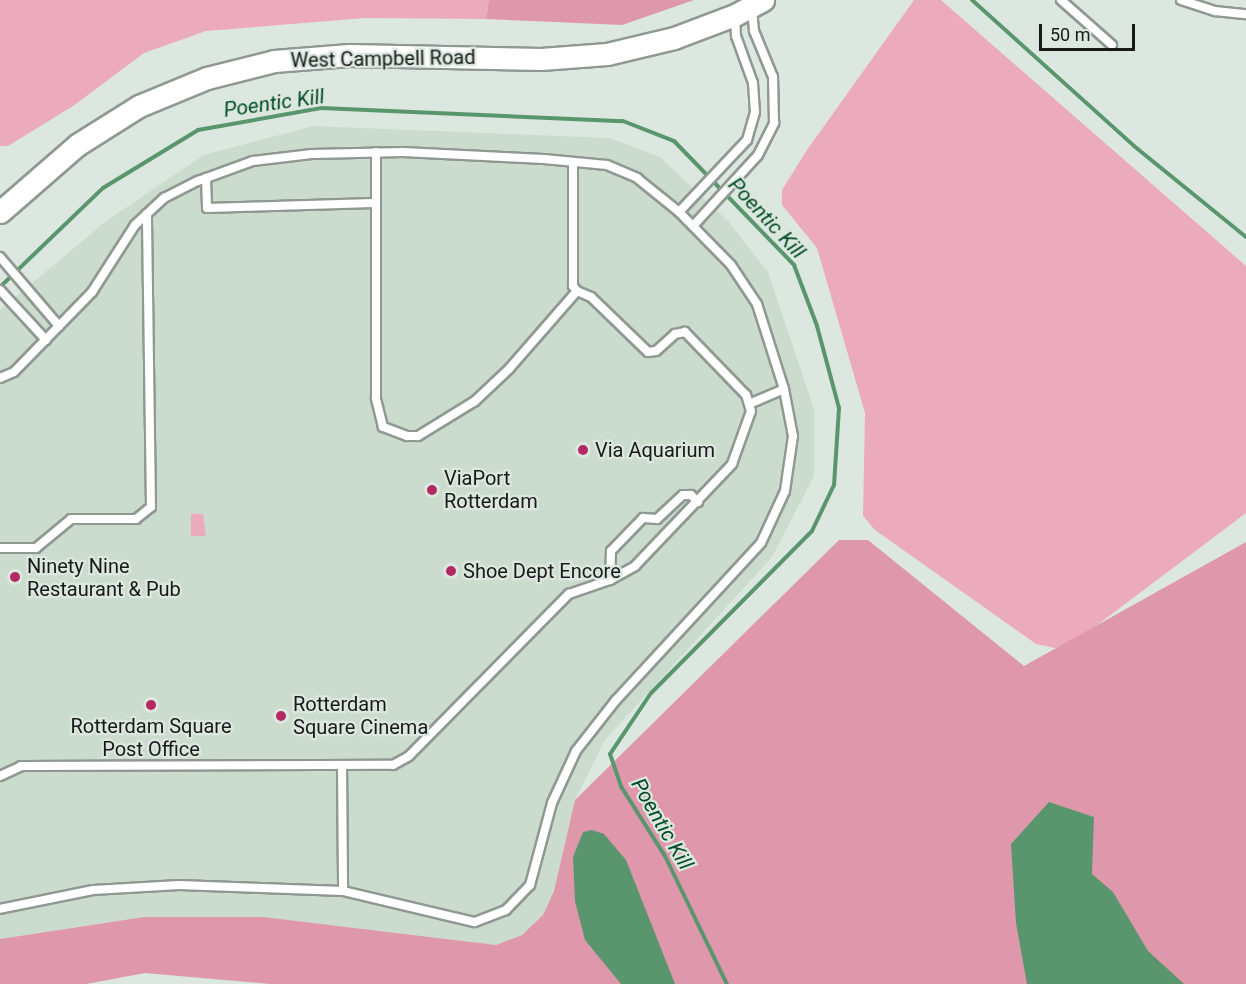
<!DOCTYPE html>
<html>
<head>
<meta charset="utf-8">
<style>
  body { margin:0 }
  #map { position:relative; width:1246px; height:984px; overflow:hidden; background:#dce7df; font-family:Roboto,sans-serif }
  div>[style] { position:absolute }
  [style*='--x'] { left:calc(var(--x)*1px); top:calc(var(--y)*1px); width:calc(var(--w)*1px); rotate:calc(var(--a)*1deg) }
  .built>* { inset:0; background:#cbdccf }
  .green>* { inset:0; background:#ecabbd }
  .forest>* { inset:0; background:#de97ab }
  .water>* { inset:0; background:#59966d }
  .stream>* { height:4px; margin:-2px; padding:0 2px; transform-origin:2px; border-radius:2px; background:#59966d }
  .roads { filter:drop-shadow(2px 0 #8f9992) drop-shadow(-2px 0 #8f9992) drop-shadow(0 2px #8f9992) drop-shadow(0 -2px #8f9992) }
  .service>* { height:8px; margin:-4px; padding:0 4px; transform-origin:4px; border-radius:4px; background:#fff }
  .secondary>* { height:21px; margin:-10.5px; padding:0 10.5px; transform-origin:10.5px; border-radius:10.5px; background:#fff }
  .dots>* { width:16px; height:16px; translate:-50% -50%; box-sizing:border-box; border:3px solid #dce7df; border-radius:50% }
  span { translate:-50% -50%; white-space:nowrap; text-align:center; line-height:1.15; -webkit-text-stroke:4.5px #dce7df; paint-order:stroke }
  .street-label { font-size:20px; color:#171a18 }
  .poi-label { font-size:20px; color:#171a18 }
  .left { translate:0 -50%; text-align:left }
  .water-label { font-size:21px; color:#004d26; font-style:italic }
  .scale { position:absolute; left:1039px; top:24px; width:96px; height:27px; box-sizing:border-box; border:3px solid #171a18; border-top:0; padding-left:8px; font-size:18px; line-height:21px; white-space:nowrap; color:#171a18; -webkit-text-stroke:4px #dce7df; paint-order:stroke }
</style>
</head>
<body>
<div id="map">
  <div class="built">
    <i style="clip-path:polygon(313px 126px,610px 138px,660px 157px,728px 221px,768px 272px,814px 409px,814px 476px,772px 557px,605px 740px,575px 800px,554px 891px,543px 915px,522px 935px,496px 945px,263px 917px,144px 917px,0 939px,0 310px,106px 221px,204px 155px)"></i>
  </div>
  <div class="green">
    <i style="clip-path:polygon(0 0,489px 0,486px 19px,366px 18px,206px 31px,144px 53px,73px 106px,8px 146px,0 146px)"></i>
    <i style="clip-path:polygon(914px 0,941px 0,1246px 266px,1246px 513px,1064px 650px,1036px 644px,875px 530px,863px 516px,865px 413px,817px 248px,782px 205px,782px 190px,807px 150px)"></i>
    <i style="clip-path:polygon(191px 514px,203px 514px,206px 536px,191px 536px)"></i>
  </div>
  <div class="forest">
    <i style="clip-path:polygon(489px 0,694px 0,622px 25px,486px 19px)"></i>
    <i style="clip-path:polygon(839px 540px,868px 540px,1024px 666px,1246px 542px,1246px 984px,270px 984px,145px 973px,86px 984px,0 984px,0 939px,144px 917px,263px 917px,496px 945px,522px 935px,543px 915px,554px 891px,575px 800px)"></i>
  </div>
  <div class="water">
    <i style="clip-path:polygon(1049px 802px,1094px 817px,1092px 874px,1113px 892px,1148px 951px,1184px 984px,1027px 984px,1016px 923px,1011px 844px)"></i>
    <i style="clip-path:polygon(592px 830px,604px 834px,626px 860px,675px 984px,621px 984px,585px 940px,575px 901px,573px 857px,583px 832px)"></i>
  </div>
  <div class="stream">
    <i style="--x:972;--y:0;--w:218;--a:42"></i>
    <i style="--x:1134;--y:146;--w:144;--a:39.1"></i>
    <i style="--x:0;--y:287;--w:143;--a:-43.9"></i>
    <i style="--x:103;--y:188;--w:111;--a:-31.4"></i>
    <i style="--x:198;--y:130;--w:125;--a:-10.1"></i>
    <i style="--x:321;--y:108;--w:302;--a:2.5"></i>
    <i style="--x:623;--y:121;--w:55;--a:21.4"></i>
    <i style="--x:674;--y:141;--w:173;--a:45.9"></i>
    <i style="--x:794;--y:265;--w:65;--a:69.3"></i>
    <i style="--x:817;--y:326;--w:85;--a:75"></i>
    <i style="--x:839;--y:408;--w:77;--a:93.7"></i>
    <i style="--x:834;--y:485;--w:51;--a:115.6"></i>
    <i style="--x:812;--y:531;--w:228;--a:134.8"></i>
    <i style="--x:651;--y:693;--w:73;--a:123.9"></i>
    <i style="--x:610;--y:754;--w:36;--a:71"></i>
    <i style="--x:622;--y:788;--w:80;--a:57.7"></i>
    <i style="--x:665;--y:856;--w:142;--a:64.2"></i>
  </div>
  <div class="roads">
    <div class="service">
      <i style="--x:1061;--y:0;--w:68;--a:41.4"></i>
      <i style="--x:1181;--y:0;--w:36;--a:18"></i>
      <i style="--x:1215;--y:11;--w:31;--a:6"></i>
      <i style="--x:573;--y:162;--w:124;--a:90"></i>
      <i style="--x:573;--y:286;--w:6;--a:51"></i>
      <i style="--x:206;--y:178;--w:30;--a:88"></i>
      <i style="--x:207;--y:208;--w:167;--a:-1.7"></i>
      <i style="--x:679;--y:212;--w:99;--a:-46.6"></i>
      <i style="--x:747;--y:140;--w:29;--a:-74"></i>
      <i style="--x:755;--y:112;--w:29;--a:-94"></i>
      <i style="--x:753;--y:83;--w:50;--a:-109.9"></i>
      <i style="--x:736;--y:36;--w:19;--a:-93"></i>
      <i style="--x:693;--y:226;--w:96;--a:-47.5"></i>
      <i style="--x:758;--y:155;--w:36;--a:-63"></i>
      <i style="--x:774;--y:123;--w:46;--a:-91.2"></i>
      <i style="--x:773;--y:77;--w:50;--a:-112.4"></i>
      <i style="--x:754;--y:31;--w:22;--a:-95"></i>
      <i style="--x:0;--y:257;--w:91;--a:49.5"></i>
      <i style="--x:0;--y:290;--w:68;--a:47.4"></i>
      <i style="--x:0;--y:378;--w:15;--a:-23"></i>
      <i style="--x:14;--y:372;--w:112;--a:-45.7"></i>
      <i style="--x:92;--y:292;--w:80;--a:-57.3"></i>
      <i style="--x:135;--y:225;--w:40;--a:-43"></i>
      <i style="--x:164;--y:198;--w:38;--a:-27"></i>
      <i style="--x:198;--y:181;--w:59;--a:-20"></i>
      <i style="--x:253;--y:161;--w:59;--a:-6.8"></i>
      <i style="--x:312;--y:154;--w:91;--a:-1.3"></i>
      <i style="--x:403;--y:152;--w:141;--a:2.8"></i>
      <i style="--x:544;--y:159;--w:63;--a:5.4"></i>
      <i style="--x:607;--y:165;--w:33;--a:23"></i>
      <i style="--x:637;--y:178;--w:54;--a:39"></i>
      <i style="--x:679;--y:212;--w:74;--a:45.5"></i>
      <i style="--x:731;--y:265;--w:47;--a:56.3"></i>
      <i style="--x:757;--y:304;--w:89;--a:72.4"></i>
      <i style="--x:784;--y:389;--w:48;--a:79.2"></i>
      <i style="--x:793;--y:436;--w:56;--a:98.3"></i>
      <i style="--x:785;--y:491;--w:57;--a:114.8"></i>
      <i style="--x:761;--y:543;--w:214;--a:132.7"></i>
      <i style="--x:616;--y:700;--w:65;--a:128.1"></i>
      <i style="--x:576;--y:751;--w:57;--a:114.8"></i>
      <i style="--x:552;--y:803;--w:85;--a:105"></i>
      <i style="--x:530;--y:885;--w:35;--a:134"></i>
      <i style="--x:506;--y:910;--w:34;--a:159"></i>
      <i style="--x:474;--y:922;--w:135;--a:-166.7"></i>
      <i style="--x:343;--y:891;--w:164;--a:-177.9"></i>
      <i style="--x:179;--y:885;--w:86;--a:176.7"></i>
      <i style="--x:93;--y:890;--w:95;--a:168.5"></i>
      <i style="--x:749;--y:404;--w:38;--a:-23"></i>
      <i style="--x:0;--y:548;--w:36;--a:0"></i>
      <i style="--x:36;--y:548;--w:45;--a:-39.6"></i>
      <i style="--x:71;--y:519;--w:65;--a:0"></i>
      <i style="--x:136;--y:519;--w:19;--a:-39"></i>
      <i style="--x:151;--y:507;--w:293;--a:-90.8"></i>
      <i style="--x:610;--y:580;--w:29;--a:-88"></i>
      <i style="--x:611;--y:551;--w:46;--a:-45.9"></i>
      <i style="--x:643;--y:518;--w:14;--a:4"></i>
      <i style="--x:657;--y:519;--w:35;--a:-43"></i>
      <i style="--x:683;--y:495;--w:8;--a:0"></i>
      <i style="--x:691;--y:495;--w:10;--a:45"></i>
      <i style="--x:342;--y:765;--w:126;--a:89.5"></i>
      <i style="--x:0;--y:776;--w:23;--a:-25"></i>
      <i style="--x:21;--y:766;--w:372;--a:-0.2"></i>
      <i style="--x:393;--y:765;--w:18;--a:-29"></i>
      <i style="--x:409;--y:756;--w:228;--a:-45.4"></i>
      <i style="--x:569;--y:594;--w:43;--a:-18.9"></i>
      <i style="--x:610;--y:580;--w:29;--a:-29"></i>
      <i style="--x:635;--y:566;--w:141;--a:-46.4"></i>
      <i style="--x:732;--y:464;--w:56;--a:-70.3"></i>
      <i style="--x:751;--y:411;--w:17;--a:-107"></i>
      <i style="--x:746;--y:395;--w:88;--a:-134.1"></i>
      <i style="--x:685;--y:332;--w:10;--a:169"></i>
      <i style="--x:675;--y:334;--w:25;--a:138"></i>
      <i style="--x:656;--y:351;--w:8;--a:173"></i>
      <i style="--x:648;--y:352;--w:79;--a:-136"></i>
      <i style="--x:591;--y:297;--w:15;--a:-157"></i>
      <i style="--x:577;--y:291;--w:103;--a:131.1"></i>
      <i style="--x:509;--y:369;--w:47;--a:136.7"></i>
      <i style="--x:475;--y:401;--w:67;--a:148.4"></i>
      <i style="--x:418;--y:436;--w:11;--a:180"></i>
      <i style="--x:407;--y:436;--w:26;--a:-159"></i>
      <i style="--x:383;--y:427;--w:30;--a:-104"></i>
      <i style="--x:376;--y:398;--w:246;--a:-90"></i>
    </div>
    <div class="secondary">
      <i style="--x:0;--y:212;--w:102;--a:-41"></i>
      <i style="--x:77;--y:145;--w:73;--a:-32.2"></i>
      <i style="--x:139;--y:106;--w:74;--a:-22.4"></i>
      <i style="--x:207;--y:78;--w:69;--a:-14.2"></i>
      <i style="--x:274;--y:61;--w:75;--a:-4.6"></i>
      <i style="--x:349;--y:55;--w:192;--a:1.2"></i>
      <i style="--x:541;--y:59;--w:66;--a:-4.3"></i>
      <i style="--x:607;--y:54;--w:69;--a:-13.4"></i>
      <i style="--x:674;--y:38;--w:65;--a:-20.7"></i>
      <i style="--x:735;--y:15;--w:32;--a:-28"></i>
    </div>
  </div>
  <div class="dots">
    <i style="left:583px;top:450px;background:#b52963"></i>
    <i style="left:432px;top:490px;background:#b52963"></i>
    <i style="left:451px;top:571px;background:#b52963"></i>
    <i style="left:15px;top:577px;background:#b52963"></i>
    <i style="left:151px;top:705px;background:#b52963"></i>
    <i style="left:281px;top:716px;background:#b52963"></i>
  </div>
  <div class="street-label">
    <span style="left:383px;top:59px;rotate:-1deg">West Campbell Road</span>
  </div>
  <div class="poi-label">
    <span class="left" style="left:595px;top:450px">Via Aquarium</span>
    <span class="left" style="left:444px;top:490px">ViaPort<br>Rotterdam</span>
    <span class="left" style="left:27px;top:578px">Ninety Nine<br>Restaurant &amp; Pub</span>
    <span class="left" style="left:463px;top:571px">Shoe Dept Encore</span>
    <span class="left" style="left:293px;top:716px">Rotterdam<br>Square Cinema</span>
    <span style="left:151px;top:738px">Rotterdam Square<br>Post Office</span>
  </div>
  <div class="water-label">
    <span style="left:274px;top:103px;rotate:-8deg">Poentic Kill</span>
    <span style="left:767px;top:218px;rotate:47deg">Poentic Kill</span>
    <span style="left:662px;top:824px;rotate:60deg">Poentic Kill</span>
  </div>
  <div class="scale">50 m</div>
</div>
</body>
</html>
